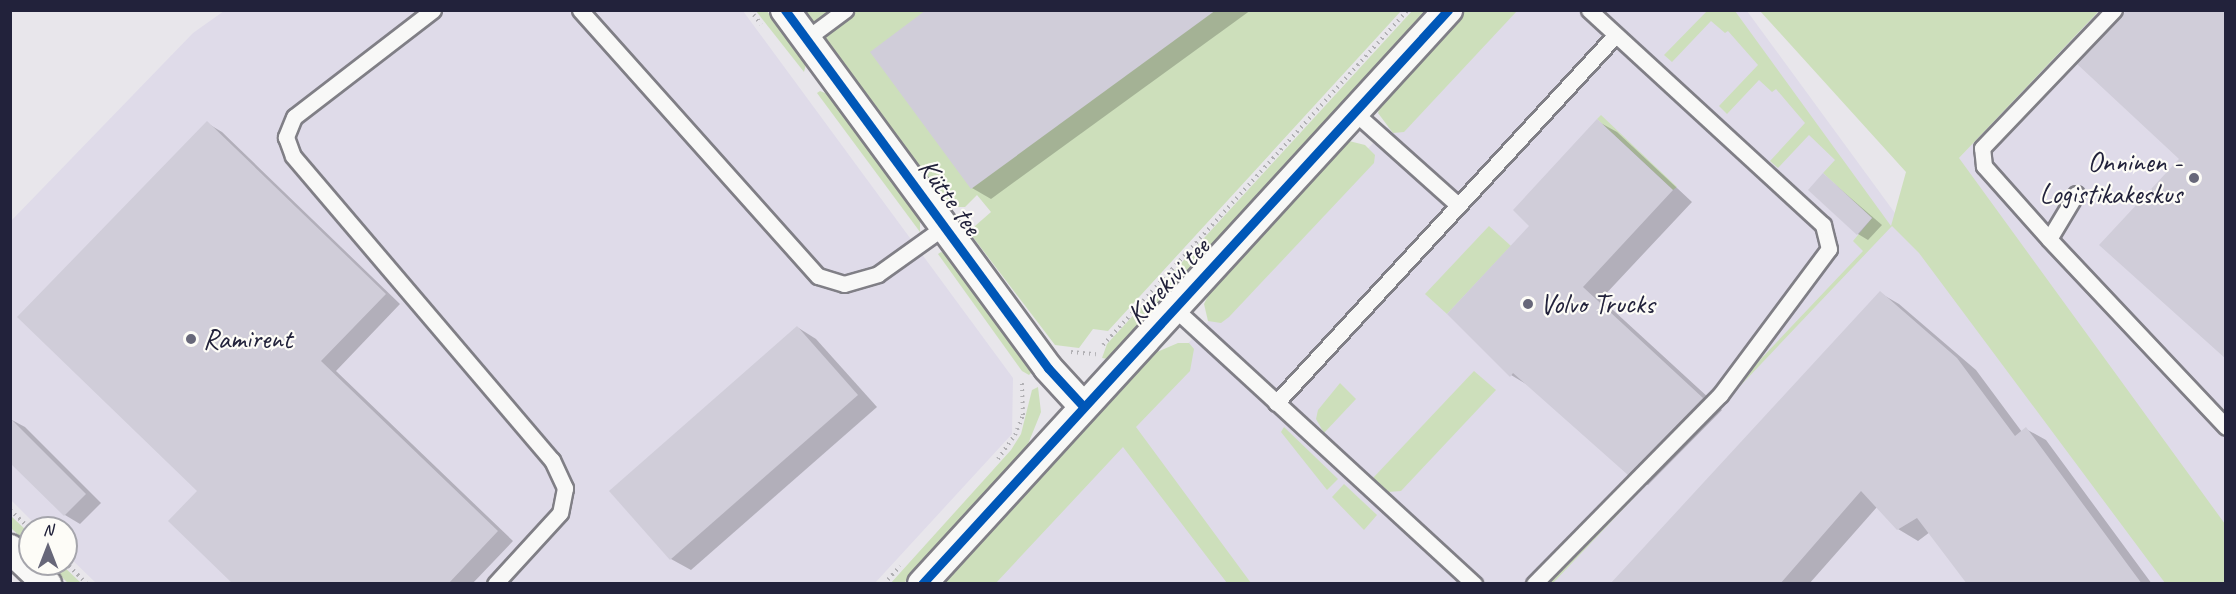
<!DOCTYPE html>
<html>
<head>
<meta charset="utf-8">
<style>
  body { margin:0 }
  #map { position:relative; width:2236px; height:594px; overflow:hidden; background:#e8e6eb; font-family:Caveat,sans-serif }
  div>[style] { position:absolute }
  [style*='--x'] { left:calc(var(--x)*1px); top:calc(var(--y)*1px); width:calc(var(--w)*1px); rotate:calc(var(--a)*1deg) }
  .built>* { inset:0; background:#dfdbe9 }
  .green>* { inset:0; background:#cddfbb }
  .shadow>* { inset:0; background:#0003 }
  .building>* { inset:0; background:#d0cdd9 }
  .path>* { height:4px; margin-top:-2px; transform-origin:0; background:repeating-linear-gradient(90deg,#b1b0b4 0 1.5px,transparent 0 6px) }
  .roads { filter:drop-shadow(2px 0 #807f86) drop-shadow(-2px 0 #807f86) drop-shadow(0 2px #807f86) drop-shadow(0 -2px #807f86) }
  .lane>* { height:15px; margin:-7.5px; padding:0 7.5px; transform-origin:7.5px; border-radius:7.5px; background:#f8f8f7 }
  .street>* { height:28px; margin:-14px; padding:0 14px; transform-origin:14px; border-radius:14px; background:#f8f8f7 }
  .cycleway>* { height:9px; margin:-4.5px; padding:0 4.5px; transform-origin:4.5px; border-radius:4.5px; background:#0057b8 }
  .dots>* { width:16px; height:16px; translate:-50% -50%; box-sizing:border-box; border:3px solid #fdfcf7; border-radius:50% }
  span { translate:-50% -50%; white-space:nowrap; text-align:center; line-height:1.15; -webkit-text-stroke:4.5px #fdfcf7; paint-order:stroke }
  .poi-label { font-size:28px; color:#22223b }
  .right { translate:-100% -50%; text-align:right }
  .left { translate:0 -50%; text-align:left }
  .street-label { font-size:28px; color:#22223b }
  .frame { position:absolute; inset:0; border:12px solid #22223b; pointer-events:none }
  .north { position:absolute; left:18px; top:516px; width:60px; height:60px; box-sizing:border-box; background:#fdfcf7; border:2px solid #a5a5ac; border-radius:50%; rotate:0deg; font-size:16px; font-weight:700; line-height:24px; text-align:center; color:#22223b }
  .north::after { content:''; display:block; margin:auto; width:21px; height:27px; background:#676779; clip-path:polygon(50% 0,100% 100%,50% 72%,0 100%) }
</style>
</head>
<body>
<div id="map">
  <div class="built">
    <i style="clip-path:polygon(224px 11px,743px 11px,1013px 378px,1012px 434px,875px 583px,96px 583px,66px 554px,66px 528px,39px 528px,11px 500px,10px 222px,193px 33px)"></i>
    <i style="clip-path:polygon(1495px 11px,1747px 11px,1900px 220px,2099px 11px,2225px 11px,2225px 583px,966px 584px)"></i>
  </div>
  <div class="green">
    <i style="clip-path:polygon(756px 11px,767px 11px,806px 64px,804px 72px)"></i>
    <i style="clip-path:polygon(802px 11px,1401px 11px,1108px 331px,1093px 329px,1079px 348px,1055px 345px,972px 236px,975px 226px,991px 212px,977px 195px,965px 207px,955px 207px,943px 200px)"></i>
    <i style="clip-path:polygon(1412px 11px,1429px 11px,1108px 359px,1102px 358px,1107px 344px)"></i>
    <i style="clip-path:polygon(1464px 11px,1517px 11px,1404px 132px,1393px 133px,1378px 113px,1383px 99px)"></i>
    <i style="clip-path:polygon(1707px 11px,1735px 11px,1891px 226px,1906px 172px,1760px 11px,2099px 11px,1959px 158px,2225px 524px,2225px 583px,2165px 583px,1919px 253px,1892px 226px,1553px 583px,1548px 584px,1863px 251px,1853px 241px,1872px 218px,1823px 173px,1835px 160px,1809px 135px,1778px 168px,1770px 161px,1805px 123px,1776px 89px,1772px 92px,1759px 80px,1727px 114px,1719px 106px,1758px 65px,1728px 31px,1725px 33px,1711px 21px,1672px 62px,1664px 55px)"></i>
    <i style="clip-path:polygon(820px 91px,830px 95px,920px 216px,920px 232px,817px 93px)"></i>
    <i style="clip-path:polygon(1601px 115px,1677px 187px,1673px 190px,1597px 119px)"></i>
    <i style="clip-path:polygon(1349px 141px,1365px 145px,1375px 155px,1374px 163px,1229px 317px,1221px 323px,1208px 321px,1204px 304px,1212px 288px)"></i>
    <i style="clip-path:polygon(1489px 226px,1511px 246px,1447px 314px,1425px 294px)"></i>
    <i style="clip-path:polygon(941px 252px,948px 254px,1032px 372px,1029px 375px,1022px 371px,938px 254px)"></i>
    <i style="clip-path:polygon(1178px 343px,1189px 343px,1194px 349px,1190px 371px,1136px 427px,1251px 583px,1227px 583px,1123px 447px,996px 583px,944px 584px,1150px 355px)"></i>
    <i style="clip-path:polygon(1474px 371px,1496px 390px,1401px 491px,1388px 492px,1373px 478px)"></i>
    <i style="clip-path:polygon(1340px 383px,1356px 399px,1324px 433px,1316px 419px,1318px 410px)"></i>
    <i style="clip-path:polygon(1038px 387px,1041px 412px,1026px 449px,904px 583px,890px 584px,1011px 450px,1021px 434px,1032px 390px)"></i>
    <i style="clip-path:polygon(1284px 427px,1338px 479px,1327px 490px,1281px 432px)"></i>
    <i style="clip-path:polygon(1344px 484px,1377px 515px,1364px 530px,1332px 497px)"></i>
    <i style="clip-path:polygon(10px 515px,30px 534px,30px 546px,11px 528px)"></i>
    <i style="clip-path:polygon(48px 564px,61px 564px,81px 583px,68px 583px)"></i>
  </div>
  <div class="shadow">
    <i style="clip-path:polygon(929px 10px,1251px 10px,991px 199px,972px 188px)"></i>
    <i style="clip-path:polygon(1597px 121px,1617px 132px,1692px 202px,1601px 299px,1722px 410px,1648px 485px,1628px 474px,1531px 387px,1511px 375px,1532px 226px)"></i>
    <i style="clip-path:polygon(207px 123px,222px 132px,400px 304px,336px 371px,513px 541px,472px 584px,235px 584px,200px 491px)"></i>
    <i style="clip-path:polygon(1824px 175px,1882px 225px,1868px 240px,1858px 234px)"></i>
    <i style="clip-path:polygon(1880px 293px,1899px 304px,1976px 370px,2022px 432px,2026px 429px,2046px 440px,2152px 584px,1969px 584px,1930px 532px,1918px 541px,1898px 529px,1877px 507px,1809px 584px,1612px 584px)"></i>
    <i style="clip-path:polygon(797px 327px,816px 339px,877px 407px,691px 570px,671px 559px,611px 491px)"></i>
    <i style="clip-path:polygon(10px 419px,25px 427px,101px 503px,80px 524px,65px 515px)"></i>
  </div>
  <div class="building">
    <i style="clip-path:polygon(926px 10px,1216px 10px,971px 189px,870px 52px)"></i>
    <i style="clip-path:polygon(2127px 10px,2226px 10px,2226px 359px,2099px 245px,2179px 159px,2077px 64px)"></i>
    <i style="clip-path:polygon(1597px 119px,1673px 190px,1583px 287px,1703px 398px,1628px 475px,1513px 373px,1510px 377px,1447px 314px,1529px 226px,1513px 210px)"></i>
    <i style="clip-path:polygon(207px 121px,386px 294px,321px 361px,498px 531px,448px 584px,233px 584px,168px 521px,197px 491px,17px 317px)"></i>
    <i style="clip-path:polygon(1823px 173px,1872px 218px,1857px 235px,1808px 190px)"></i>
    <i style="clip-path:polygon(1880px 291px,1957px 358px,2015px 436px,2026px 427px,2142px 584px,1967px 584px,1917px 518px,1897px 530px,1861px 491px,1780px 584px,1610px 584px)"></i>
    <i style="clip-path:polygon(797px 326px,858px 395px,670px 560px,609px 491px)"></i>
    <i style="clip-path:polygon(10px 418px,86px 494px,64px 516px,10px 463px)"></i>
  </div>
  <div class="path">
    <i style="--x:750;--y:10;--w:18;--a:52"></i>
    <i style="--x:1103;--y:345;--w:453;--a:-47.7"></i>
    <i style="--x:1071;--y:352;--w:25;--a:5"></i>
    <i style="--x:998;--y:459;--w:29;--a:-55"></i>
    <i style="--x:1015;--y:435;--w:22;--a:-68"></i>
    <i style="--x:1023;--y:415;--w:34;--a:-92"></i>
    <i style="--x:10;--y:510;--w:26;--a:43"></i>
    <i style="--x:69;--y:566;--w:25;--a:45"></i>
    <i style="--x:884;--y:584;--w:24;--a:-48"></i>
  </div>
  <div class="roads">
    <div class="lane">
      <i style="--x:433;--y:10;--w:175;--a:142.4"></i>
      <i style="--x:294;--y:117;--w:22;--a:112"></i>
      <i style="--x:286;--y:137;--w:20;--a:70"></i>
      <i style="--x:293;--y:156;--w:399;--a:49.6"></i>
      <i style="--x:552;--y:460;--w:31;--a:65"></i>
      <i style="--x:565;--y:488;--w:25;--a:101"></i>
      <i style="--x:560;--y:513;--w:96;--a:132.5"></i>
      <i style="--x:580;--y:10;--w:357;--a:48.2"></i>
      <i style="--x:818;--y:276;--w:27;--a:17"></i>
      <i style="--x:844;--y:284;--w:35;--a:-16"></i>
      <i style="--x:878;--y:274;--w:81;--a:-35.5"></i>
      <i style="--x:806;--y:39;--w:49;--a:-36.6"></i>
      <i style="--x:1354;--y:112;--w:140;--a:41.8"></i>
      <i style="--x:2076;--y:194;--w:52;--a:121"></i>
      <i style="--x:2049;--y:239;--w:258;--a:46.7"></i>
      <i style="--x:2049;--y:239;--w:98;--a:-131.7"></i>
      <i style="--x:1984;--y:166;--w:18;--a:-96"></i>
      <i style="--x:1982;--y:148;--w:191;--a:-46.3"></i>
      <i style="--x:1174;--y:308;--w:408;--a:42.6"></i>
      <i style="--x:1276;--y:403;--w:500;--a:-47.3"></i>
      <i style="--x:1534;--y:584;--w:265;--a:-45.5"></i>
      <i style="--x:1720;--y:395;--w:182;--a:-53.3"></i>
      <i style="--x:1829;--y:249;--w:25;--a:-104"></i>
      <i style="--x:1823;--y:225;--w:318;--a:-137.4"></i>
    </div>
    <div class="street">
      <i style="--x:785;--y:10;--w:444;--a:53.7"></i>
      <i style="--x:1048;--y:368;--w:52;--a:47.4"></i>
      <i style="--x:10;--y:549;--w:51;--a:43.4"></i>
      <i style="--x:922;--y:584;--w:779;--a:-47.5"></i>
    </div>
  </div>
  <div class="cycleway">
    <i style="--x:785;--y:10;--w:444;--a:53.7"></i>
    <i style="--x:1048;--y:368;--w:52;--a:47.4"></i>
    <i style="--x:922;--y:584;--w:779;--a:-47.5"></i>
  </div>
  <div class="dots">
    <i style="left:2194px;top:178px;background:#676779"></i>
    <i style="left:1528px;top:304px;background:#676779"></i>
    <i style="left:191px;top:339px;background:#676779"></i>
  </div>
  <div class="poi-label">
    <span class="right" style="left:2182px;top:178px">Onninen -<br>Logistikakeskus</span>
    <span class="left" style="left:1540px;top:304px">Volvo Trucks</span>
    <span class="left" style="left:203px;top:339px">Ramirent</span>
  </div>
  <div class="street-label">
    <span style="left:950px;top:197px;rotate:54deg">Kütte tee</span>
    <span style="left:1168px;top:281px;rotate:-47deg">Kurekivi tee</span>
  </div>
  <div class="frame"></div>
  <div class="north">N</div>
</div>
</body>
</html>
